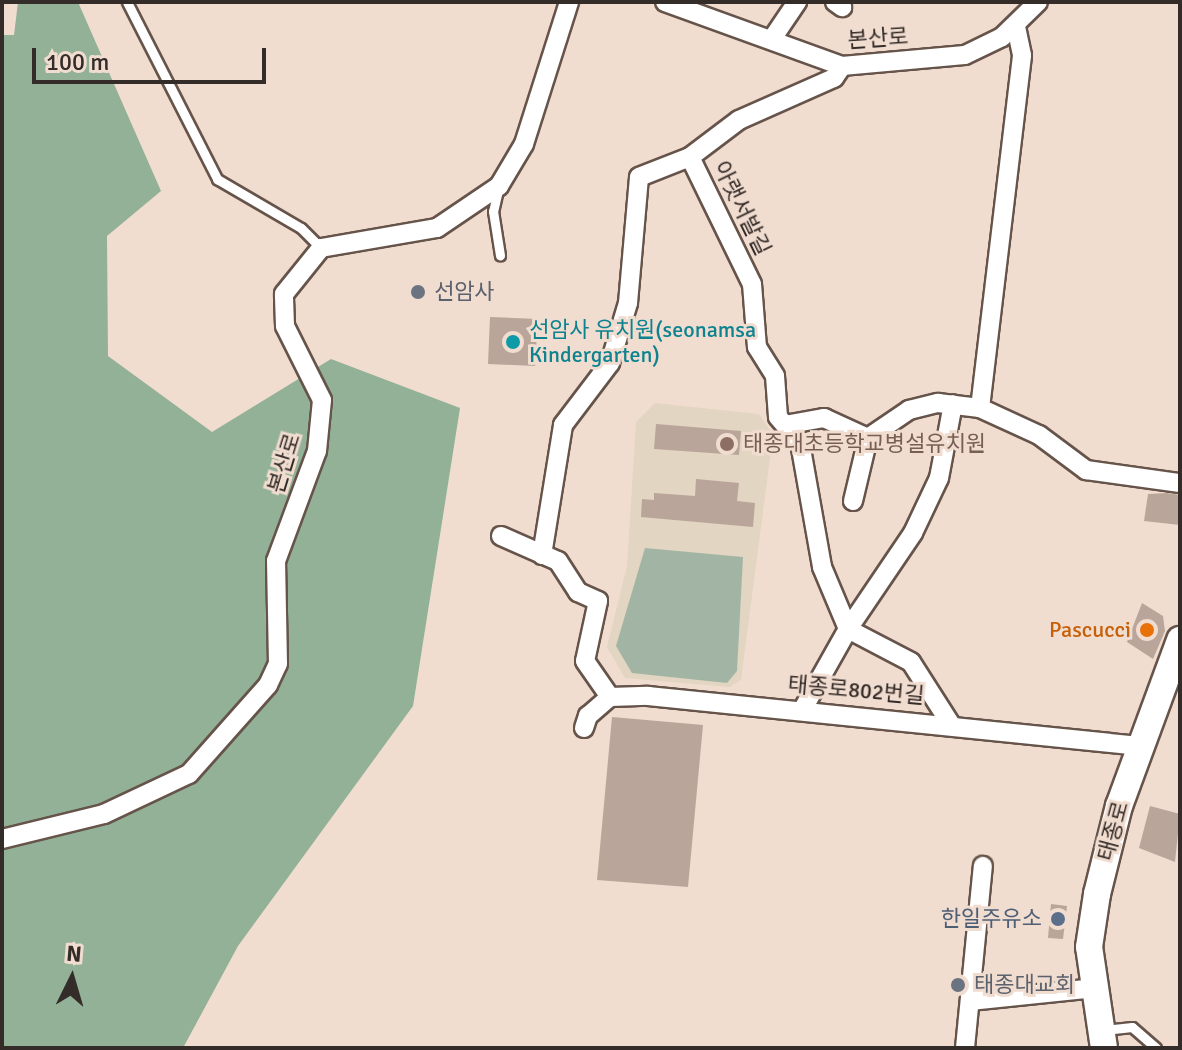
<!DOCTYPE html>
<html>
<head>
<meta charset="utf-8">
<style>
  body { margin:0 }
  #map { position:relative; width:1182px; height:1050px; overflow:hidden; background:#f1dcd0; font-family:Signika,"Noto Sans KR",sans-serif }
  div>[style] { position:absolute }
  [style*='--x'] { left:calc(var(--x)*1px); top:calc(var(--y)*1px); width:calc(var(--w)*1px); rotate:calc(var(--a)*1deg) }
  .education>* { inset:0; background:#e2d5c2 }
  .green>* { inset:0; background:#a2b5a4 }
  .forest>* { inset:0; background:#92b196 }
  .building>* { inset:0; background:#b9a599 }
  .roads { filter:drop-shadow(2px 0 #66544a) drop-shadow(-2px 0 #66544a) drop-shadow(0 2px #66544a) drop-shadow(0 -2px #66544a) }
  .service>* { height:9px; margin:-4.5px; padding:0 4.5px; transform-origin:4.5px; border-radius:4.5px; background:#fff }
  .minor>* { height:18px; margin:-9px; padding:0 9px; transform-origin:9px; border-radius:9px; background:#fff }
  .secondary>* { height:26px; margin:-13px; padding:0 13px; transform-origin:13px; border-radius:13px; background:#fff }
  .dots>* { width:22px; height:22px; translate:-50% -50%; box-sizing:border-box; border:4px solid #f1dcd0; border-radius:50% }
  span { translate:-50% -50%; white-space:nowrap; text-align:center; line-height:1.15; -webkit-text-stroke:6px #f1dcd0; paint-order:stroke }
  .street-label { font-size:22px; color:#342c28 }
  .worship-label { font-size:22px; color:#5b616d }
  .left { translate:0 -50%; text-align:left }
  .culture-label { font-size:22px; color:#0d838f }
  .education-label { font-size:22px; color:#785e54 }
  .food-label { font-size:22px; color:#c56008 }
  .right { translate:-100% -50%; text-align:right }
  .service-label { font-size:22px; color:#4e5e75 }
  .frame { position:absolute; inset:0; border:4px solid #342c28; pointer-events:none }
  .north { position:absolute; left:32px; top:938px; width:80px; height:80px; -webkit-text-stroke:6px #f1dcd0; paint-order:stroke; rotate:5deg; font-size:22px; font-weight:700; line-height:32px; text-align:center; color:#342c28 }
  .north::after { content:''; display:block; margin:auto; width:28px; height:36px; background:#342c28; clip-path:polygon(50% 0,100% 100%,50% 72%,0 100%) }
  .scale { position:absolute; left:32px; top:48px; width:234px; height:36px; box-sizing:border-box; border:4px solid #342c28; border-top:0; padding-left:10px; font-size:24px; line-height:28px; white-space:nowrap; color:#342c28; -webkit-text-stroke:6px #f1dcd0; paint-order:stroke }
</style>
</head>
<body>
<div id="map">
  <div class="education">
    <i style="clip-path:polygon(655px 403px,759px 414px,773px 435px,741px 680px,730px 687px,625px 678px,607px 647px,627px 566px,636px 422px)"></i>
  </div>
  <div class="green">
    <i style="clip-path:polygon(645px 548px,743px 557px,737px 671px,727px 683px,632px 673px,616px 646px)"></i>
  </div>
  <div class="forest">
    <i style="clip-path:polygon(18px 2px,78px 2px,161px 191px,107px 236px,108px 356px,212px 432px,331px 359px,460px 408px,413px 706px,238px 946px,183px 1048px,2px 1048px,2px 35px,14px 35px)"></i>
  </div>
  <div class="building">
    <i style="clip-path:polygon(490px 317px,538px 319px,535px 366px,488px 364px)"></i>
    <i style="clip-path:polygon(656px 424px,741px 431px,739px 455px,654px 449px)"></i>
    <i style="clip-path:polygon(696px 479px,739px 483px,737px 501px,755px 503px,753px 527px,641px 517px,642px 499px,654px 500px,654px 493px,695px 496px)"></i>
    <i style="clip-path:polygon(1167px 493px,1180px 495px,1180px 525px,1144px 521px,1148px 494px)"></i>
    <i style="clip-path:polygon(1142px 603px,1163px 616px,1165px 631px,1153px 659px,1127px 642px)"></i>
    <i style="clip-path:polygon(612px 717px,703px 725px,688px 887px,597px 880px)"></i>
    <i style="clip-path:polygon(1150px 806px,1180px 814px,1175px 862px,1139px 848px)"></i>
    <i style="clip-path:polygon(1051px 904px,1067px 906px,1063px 939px,1048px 938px)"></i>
  </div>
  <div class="roads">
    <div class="service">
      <i style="--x:127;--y:2;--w:199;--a:63"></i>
      <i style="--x:217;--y:179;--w:97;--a:30.3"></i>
      <i style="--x:301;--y:228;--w:28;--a:45"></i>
      <i style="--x:498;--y:190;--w:22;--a:103"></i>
      <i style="--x:493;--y:211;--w:45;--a:81"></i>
      <i style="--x:1104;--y:1030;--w:28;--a:-6"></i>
      <i style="--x:1132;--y:1027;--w:32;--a:41"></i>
    </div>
    <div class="minor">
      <i style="--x:665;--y:2;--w:188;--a:19.9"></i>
      <i style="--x:842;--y:66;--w:123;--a:-5.1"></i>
      <i style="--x:965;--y:55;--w:41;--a:-25.9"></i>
      <i style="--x:1002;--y:37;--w:50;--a:-44.2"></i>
      <i style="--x:835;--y:2;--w:9;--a:36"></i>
      <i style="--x:772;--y:39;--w:45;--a:-56"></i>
      <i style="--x:690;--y:157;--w:141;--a:64"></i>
      <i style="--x:752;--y:284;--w:63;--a:85.5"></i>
      <i style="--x:757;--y:347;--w:34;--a:58"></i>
      <i style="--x:775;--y:376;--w:41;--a:85.8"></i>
      <i style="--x:778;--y:417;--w:34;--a:50"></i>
      <i style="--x:800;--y:443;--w:126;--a:79.9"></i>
      <i style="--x:822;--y:567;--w:67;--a:67.2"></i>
      <i style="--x:848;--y:629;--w:92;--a:119.4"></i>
      <i style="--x:980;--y:408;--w:355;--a:-83.2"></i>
      <i style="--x:1022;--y:55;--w:30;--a:-102"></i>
      <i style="--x:790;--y:424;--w:35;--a:-10"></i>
      <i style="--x:824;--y:418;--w:48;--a:24.4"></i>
      <i style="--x:853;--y:501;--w:65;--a:-76.6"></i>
      <i style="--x:868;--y:438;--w:50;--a:-34.3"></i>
      <i style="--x:909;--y:410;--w:30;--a:-14"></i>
      <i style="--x:938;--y:403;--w:42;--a:6.8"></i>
      <i style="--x:980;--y:408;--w:65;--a:24.6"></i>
      <i style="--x:1039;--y:435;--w:59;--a:36.7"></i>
      <i style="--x:1086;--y:470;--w:95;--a:7.9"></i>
      <i style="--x:501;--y:536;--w:62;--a:23.7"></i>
      <i style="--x:558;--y:561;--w:37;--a:57"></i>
      <i style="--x:578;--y:592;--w:22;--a:24"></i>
      <i style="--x:598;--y:601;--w:61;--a:102.2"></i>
      <i style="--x:585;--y:661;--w:44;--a:55.2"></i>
      <i style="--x:542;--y:555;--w:132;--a:-80.8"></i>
      <i style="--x:563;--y:425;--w:78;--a:-52.8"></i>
      <i style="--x:610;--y:363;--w:63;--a:-73.3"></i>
      <i style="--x:628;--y:303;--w:126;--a:-85"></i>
      <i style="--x:639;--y:177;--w:55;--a:-21.4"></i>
      <i style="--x:690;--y:157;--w:61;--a:-37.1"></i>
      <i style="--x:739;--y:120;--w:104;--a:-23.9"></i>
      <i style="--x:834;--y:78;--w:14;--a:-56"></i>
      <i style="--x:950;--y:723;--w:72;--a:-122.6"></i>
      <i style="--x:911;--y:662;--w:71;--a:-152.4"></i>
      <i style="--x:848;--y:629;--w:116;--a:-55.9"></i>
      <i style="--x:913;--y:533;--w:61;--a:-64.7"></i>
      <i style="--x:939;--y:478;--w:75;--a:-79.3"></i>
      <i style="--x:584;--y:728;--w:13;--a:-72"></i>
      <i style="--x:588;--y:716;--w:29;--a:-41"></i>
      <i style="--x:610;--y:697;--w:38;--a:-2"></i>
      <i style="--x:648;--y:696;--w:494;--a:5.8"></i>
      <i style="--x:2;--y:839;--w:105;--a:-13.8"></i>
      <i style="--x:104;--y:814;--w:94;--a:-25.2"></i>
      <i style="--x:189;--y:774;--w:119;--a:-48.4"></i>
      <i style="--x:268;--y:685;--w:23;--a:-65"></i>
      <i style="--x:278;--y:664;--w:103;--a:-91.1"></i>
      <i style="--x:276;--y:561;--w:117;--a:-69.6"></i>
      <i style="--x:317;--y:451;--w:51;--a:-84.4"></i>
      <i style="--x:322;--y:400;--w:83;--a:-116.6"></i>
      <i style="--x:285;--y:326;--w:32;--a:-92"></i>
      <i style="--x:284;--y:294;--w:59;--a:-51.2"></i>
      <i style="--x:321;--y:248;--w:118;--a:-9.8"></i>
      <i style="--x:437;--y:228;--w:75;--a:-34.1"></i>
      <i style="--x:499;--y:186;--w:49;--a:-59.2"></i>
      <i style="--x:524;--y:144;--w:149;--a:-72.4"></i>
      <i style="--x:970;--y:1001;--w:126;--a:-5.9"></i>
      <i style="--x:965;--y:1048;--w:183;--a:-84.4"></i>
    </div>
    <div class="secondary">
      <i style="--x:1104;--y:1048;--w:102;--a:-98.4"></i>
      <i style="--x:1089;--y:947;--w:54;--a:-81.4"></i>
      <i style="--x:1097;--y:894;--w:91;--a:-76"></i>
      <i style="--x:1119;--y:806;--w:177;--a:-69.8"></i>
    </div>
  </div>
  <div class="dots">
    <i style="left:418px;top:292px;background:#6b7280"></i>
    <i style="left:513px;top:342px;background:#0f9aa8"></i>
    <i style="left:727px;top:444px;background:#8d6e63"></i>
    <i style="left:1147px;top:630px;background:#e8710a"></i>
    <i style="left:1058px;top:919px;background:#5c6f8a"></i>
    <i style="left:958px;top:985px;background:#6b7280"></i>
  </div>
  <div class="street-label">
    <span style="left:878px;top:38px;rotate:-4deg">본산로</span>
    <span style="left:742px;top:208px;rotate:64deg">아랫서발길</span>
    <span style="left:284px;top:463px;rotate:-73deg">본산로</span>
    <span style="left:856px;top:690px;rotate:5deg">태종로802번길</span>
    <span style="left:1113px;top:831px;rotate:-75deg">태종로</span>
  </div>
  <div class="worship-label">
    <span class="left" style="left:434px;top:292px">선암사</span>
    <span class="left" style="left:974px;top:985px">태종대교회</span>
  </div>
  <div class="culture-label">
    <span class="left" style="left:529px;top:342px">선암사 유치원(seonamsa<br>Kindergarten)</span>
  </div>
  <div class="education-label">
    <span class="left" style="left:743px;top:444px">태종대초등학교병설유치원</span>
  </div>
  <div class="food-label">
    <span class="right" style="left:1131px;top:630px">Pascucci</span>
  </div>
  <div class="service-label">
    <span class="right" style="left:1042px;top:919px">한일주유소</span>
  </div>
  <div class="frame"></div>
  <div class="north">N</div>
  <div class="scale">100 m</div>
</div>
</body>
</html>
